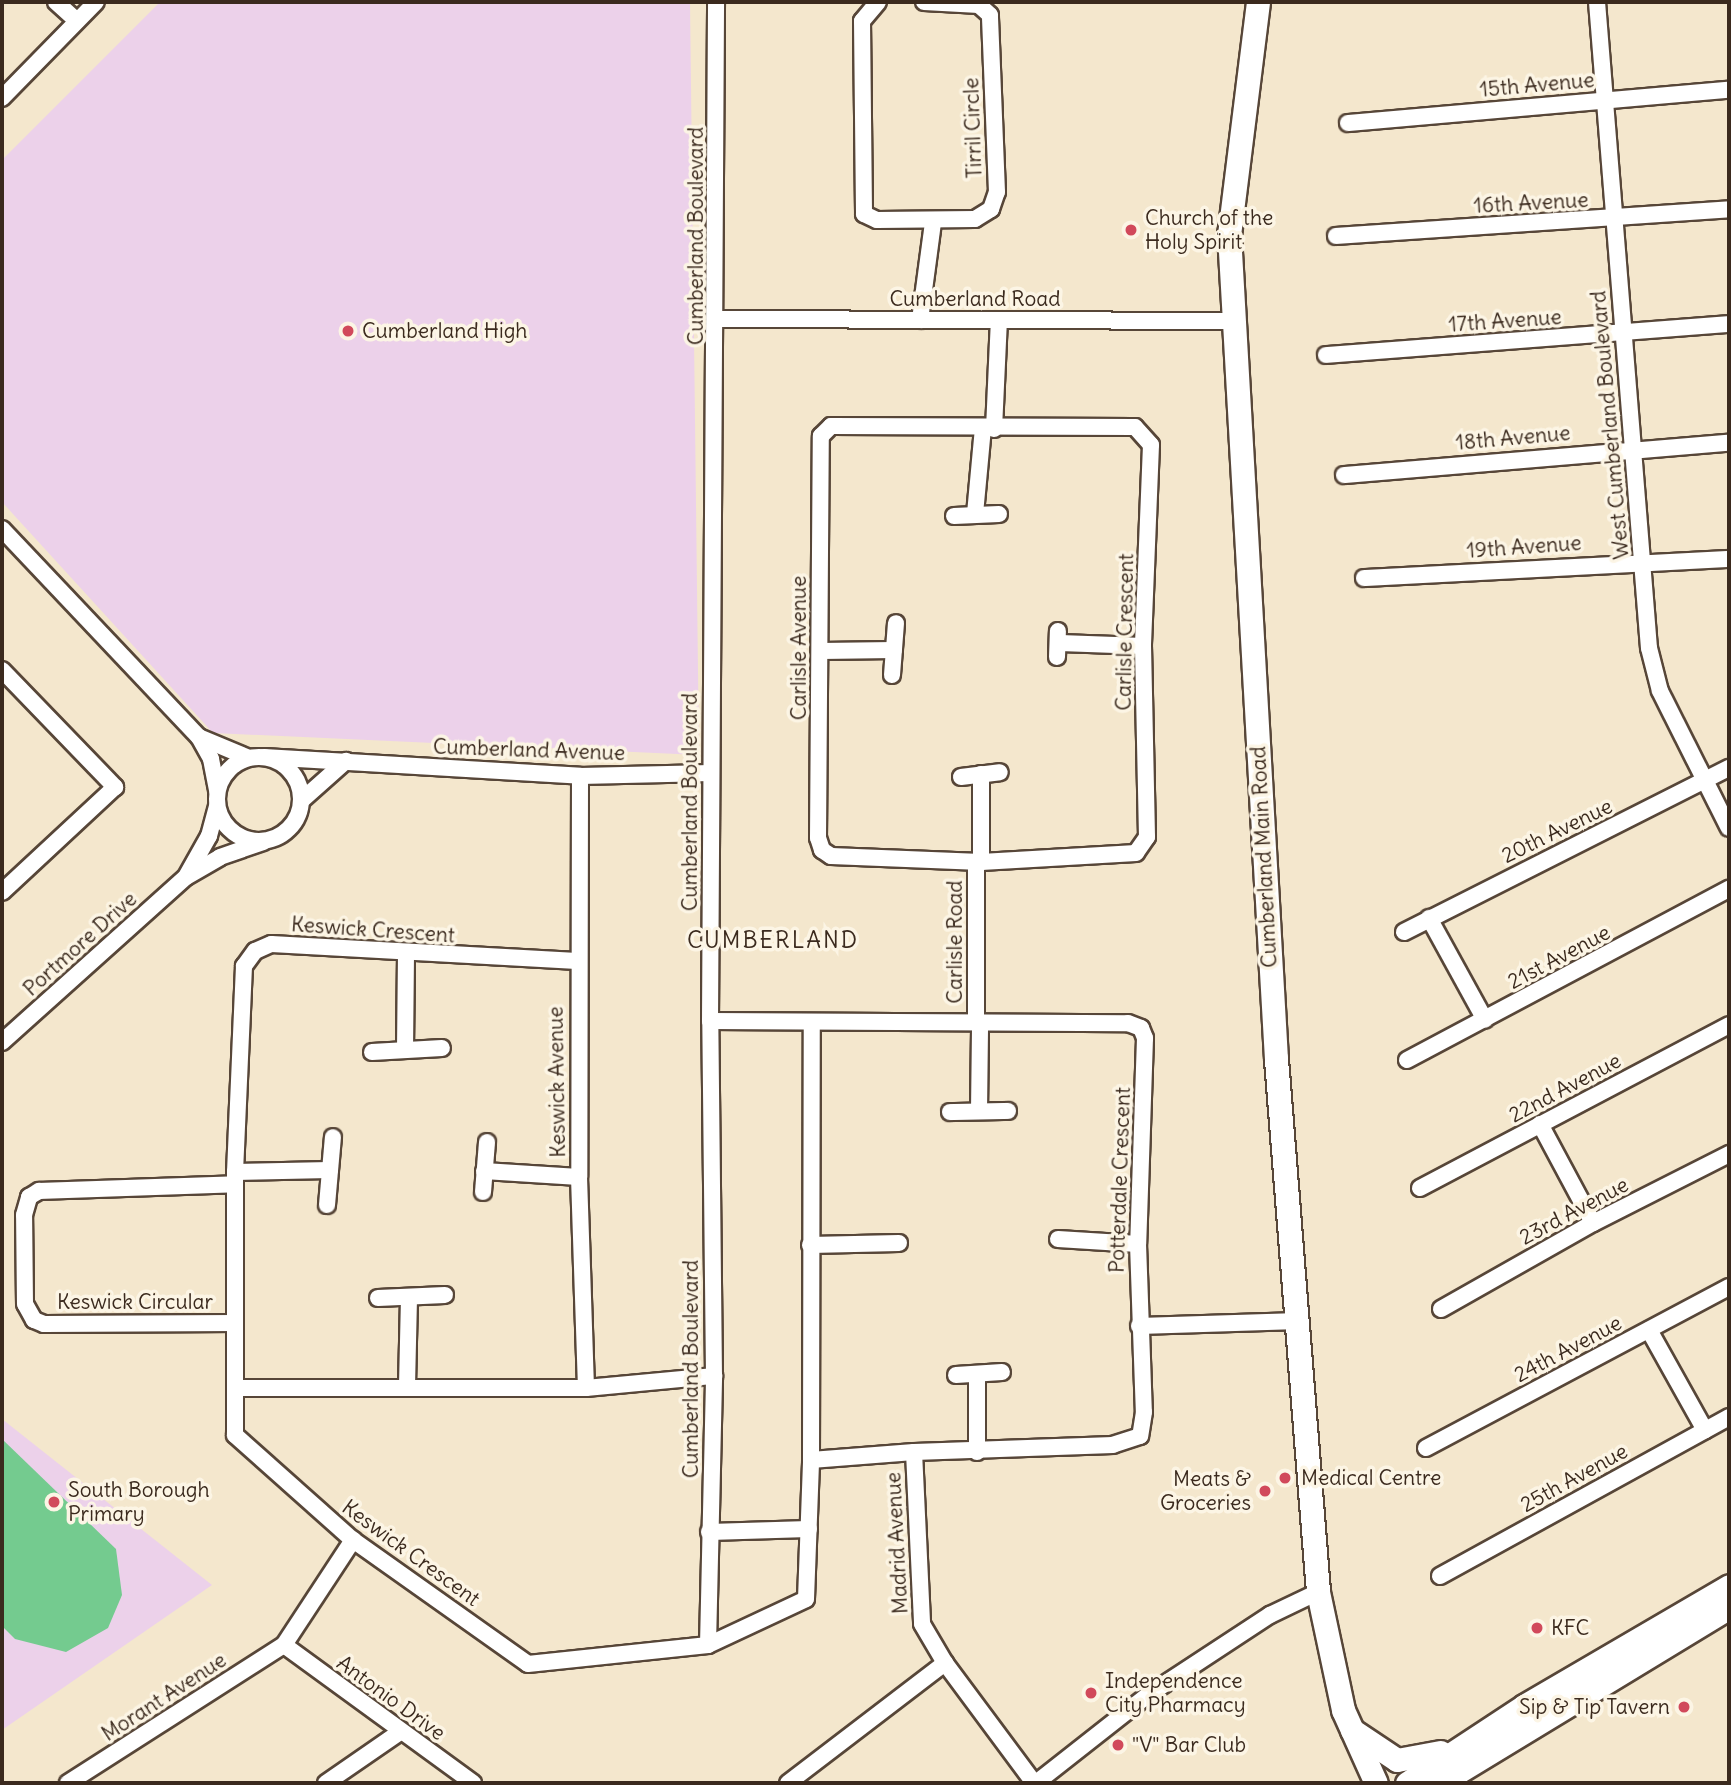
<!DOCTYPE html>
<html>
<head>
<meta charset="utf-8">
<style>
  body { margin:0 }
  #map { position:relative; width:1731px; height:1785px; overflow:hidden; background:#f4e7cd; font-family:Delius,sans-serif }
  div>[style] { position:absolute }
  [style*='--x'] { left:calc(var(--x)*1px); top:calc(var(--y)*1px); width:calc(var(--w)*1px); rotate:calc(var(--a)*1deg) }
  .built>* { inset:0; background:#ecd1ea }
  .green>* { inset:0; background:#74cb8f }
  .roads { filter:drop-shadow(2px 0 #574638) drop-shadow(-2px 0 #574638) drop-shadow(0 2px #574638) drop-shadow(0 -2px #574638) }
  .street>* { height:16px; margin:-8px; padding:0 8px; transform-origin:8px; border-radius:8px; background:#fff }
  .street>.ring { margin:-8px; padding:0; box-sizing:content-box; background:none; border:16px solid #fff; border-radius:50% }
  .secondary>* { height:23px; margin:-11.5px; padding:0 11.5px; transform-origin:11.5px; border-radius:11.5px; background:#fff }
  .dots>* { width:19px; height:19px; translate:-50% -50%; box-sizing:border-box; border:4px solid #fcf5e5; border-radius:50% }
  span { translate:-50% -50%; white-space:nowrap; text-align:center; line-height:1.15; -webkit-text-stroke:7px #fcf5e5; paint-order:stroke }
  .street-label { font-size:21px; color:#3b2a1e }
  .poi-label { font-size:21px; color:#3b2a1e }
  .left { translate:0 -50%; text-align:left }
  .right { translate:-100% -50%; text-align:right }
  .neighbourhood-label { font-size:23px; color:#3b2a1e; letter-spacing:2px }
  .frame { position:absolute; inset:0; border:4px solid #3b2a1e; pointer-events:none }
</style>
</head>
<body>
<div id="map">
  <div class="built">
    <i style="clip-path:polygon(160px 2px,690px 2px,699px 755px,213px 733px,2px 502px,2px 160px)"></i>
    <i style="clip-path:polygon(2px 1419px,212px 1585px,2px 1730px)"></i>
  </div>
  <div class="green">
    <i style="clip-path:polygon(2px 1439px,116px 1549px,122px 1595px,108px 1628px,66px 1652px,15px 1639px,2px 1626px)"></i>
  </div>
  <div class="roads">
    <div class="street">
      <i style="--x:56;--y:2;--w:28;--a:42"></i>
      <i style="--x:878;--y:2;--w:25;--a:130"></i>
      <i style="--x:862;--y:21;--w:193;--a:89.4"></i>
      <i style="--x:864;--y:214;--w:14;--a:25"></i>
      <i style="--x:877;--y:220;--w:98;--a:-0.6"></i>
      <i style="--x:975;--y:219;--w:19;--a:-32"></i>
      <i style="--x:991;--y:209;--w:18;--a:-71"></i>
      <i style="--x:997;--y:192;--w:177;--a:-92.3"></i>
      <i style="--x:990;--y:15;--w:15;--a:-138"></i>
      <i style="--x:979;--y:5;--w:55;--a:-176.9"></i>
      <i style="--x:1597;--y:2;--w:648;--a:85.4"></i>
      <i style="--x:1649;--y:648;--w:44;--a:75.7"></i>
      <i style="--x:1660;--y:691;--w:153;--a:63.3"></i>
      <i style="--x:2;--y:98;--w:134;--a:-45.6"></i>
      <i style="--x:1348;--y:123;--w:382;--a:-5"></i>
      <i style="--x:1336;--y:236;--w:394;--a:-3.9"></i>
      <i style="--x:718;--y:319;--w:515;--a:0.22"></i>
      <i style="--x:920;--y:320;--w:99;--a:-82.4"></i>
      <i style="--x:1326;--y:355;--w:404;--a:-4.4"></i>
      <i style="--x:831;--y:426;--w:304;--a:0.2"></i>
      <i style="--x:1135;--y:427;--w:24;--a:48"></i>
      <i style="--x:1151;--y:445;--w:201;--a:92.3"></i>
      <i style="--x:1143;--y:646;--w:191;--a:88.8"></i>
      <i style="--x:1147;--y:837;--w:19;--a:125"></i>
      <i style="--x:1136;--y:853;--w:155;--a:176.7"></i>
      <i style="--x:981;--y:862;--w:150;--a:-177.7"></i>
      <i style="--x:831;--y:856;--w:11;--a:-146"></i>
      <i style="--x:822;--y:850;--w:13;--a:-108"></i>
      <i style="--x:818;--y:838;--w:402;--a:-89.6"></i>
      <i style="--x:821;--y:436;--w:14;--a:-45"></i>
      <i style="--x:994;--y:429;--w:109;--a:-87.4"></i>
      <i style="--x:1344;--y:475;--w:386;--a:-4.8"></i>
      <i style="--x:975;--y:514;--w:86;--a:-84.7"></i>
      <i style="--x:954;--y:516;--w:45;--a:-2.5"></i>
      <i style="--x:2;--y:529;--w:286;--a:46.6"></i>
      <i style="--x:199;--y:737;--w:25;--a:61"></i>
      <i style="--x:211;--y:759;--w:33;--a:79"></i>
      <i style="--x:1364;--y:578;--w:365;--a:-3"></i>
      <i style="--x:1060;--y:643;--w:83;--a:2.1"></i>
      <i style="--x:821;--y:651;--w:73;--a:-0.8"></i>
      <i style="--x:1057;--y:657;--w:26;--a:-88"></i>
      <i style="--x:2;--y:670;--w:163;--a:46"></i>
      <i style="--x:115;--y:787;--w:154;--a:137.1"></i>
      <i style="--x:892;--y:675;--w:52;--a:-85.6"></i>
      <i style="--x:199;--y:737;--w:54;--a:22.8"></i>
      <i class="ring" style="left:217px;top:757px;width:68px;height:68px"></i>
      <i style="--x:264;--y:757;--w:317;--a:3.4"></i>
      <i style="--x:580;--y:776;--w:131;--a:-1.3"></i>
      <i style="--x:981;--y:774;--w:88;--a:90"></i>
      <i style="--x:580;--y:776;--w:401;--a:90.1"></i>
      <i style="--x:579;--y:1177;--w:211;--a:88.1"></i>
      <i style="--x:961;--y:777;--w:39;--a:-7"></i>
      <i style="--x:302;--y:800;--w:59;--a:-41.6"></i>
      <i style="--x:187;--y:875;--w:45;--a:-60.6"></i>
      <i style="--x:209;--y:836;--w:30;--a:-75"></i>
      <i style="--x:1429;--y:918;--w:116;--a:61.2"></i>
      <i style="--x:1404;--y:932;--w:364;--a:-26.8"></i>
      <i style="--x:577;--y:961;--w:306;--a:-176.8"></i>
      <i style="--x:271;--y:944;--w:17;--a:156"></i>
      <i style="--x:255;--y:951;--w:19;--a:126"></i>
      <i style="--x:244;--y:966;--w:206;--a:92.5"></i>
      <i style="--x:235;--y:1172;--w:263;--a:90"></i>
      <i style="--x:235;--y:1435;--w:158;--a:41.7"></i>
      <i style="--x:353;--y:1540;--w:214;--a:35.3"></i>
      <i style="--x:528;--y:1664;--w:181;--a:-6"></i>
      <i style="--x:708;--y:1645;--w:108;--a:-25.1"></i>
      <i style="--x:806;--y:1599;--w:139;--a:-87.9"></i>
      <i style="--x:811;--y:1460;--w:436;--a:-89.9"></i>
      <i style="--x:710;--y:1021;--w:418;--a:0.3"></i>
      <i style="--x:1128;--y:1023;--w:14;--a:21"></i>
      <i style="--x:1141;--y:1028;--w:11;--a:68"></i>
      <i style="--x:1145;--y:1038;--w:206;--a:91.9"></i>
      <i style="--x:1138;--y:1244;--w:168;--a:88"></i>
      <i style="--x:1144;--y:1412;--w:24;--a:99"></i>
      <i style="--x:1140;--y:1436;--w:28;--a:162"></i>
      <i style="--x:1113;--y:1445;--w:199;--a:178"></i>
      <i style="--x:976;--y:1022;--w:160;--a:-90"></i>
      <i style="--x:2;--y:1042;--w:247;--a:-41.9"></i>
      <i style="--x:186;--y:877;--w:39;--a:-30"></i>
      <i style="--x:220;--y:857;--w:46;--a:-19.2"></i>
      <i style="--x:405;--y:1050;--w:96;--a:-89.4"></i>
      <i style="--x:372;--y:1052;--w:70;--a:-3.3"></i>
      <i style="--x:1407;--y:1060;--w:365;--a:-28"></i>
      <i style="--x:979;--y:1111;--w:88;--a:-89.3"></i>
      <i style="--x:950;--y:1112;--w:58;--a:-1"></i>
      <i style="--x:1540;--y:1124;--w:112;--a:61.8"></i>
      <i style="--x:484;--y:1171;--w:95;--a:3.6"></i>
      <i style="--x:235;--y:1172;--w:95;--a:-1.2"></i>
      <i style="--x:1420;--y:1188;--w:349;--a:-27.8"></i>
      <i style="--x:483;--y:1192;--w:50;--a:-85.4"></i>
      <i style="--x:327;--y:1205;--w:68;--a:-85"></i>
      <i style="--x:1058;--y:1239;--w:80;--a:3.6"></i>
      <i style="--x:810;--y:1245;--w:89;--a:-1.3"></i>
      <i style="--x:378;--y:1298;--w:67;--a:-2.6"></i>
      <i style="--x:1441;--y:1309;--w:175;--a:-29.5"></i>
      <i style="--x:1593;--y:1223;--w:153;--a:-26.9"></i>
      <i style="--x:235;--y:1323;--w:191;--a:179.7"></i>
      <i style="--x:44;--y:1324;--w:11;--a:-158"></i>
      <i style="--x:34;--y:1320;--w:18;--a:-119"></i>
      <i style="--x:25;--y:1304;--w:89;--a:-90.6"></i>
      <i style="--x:24;--y:1215;--w:19;--a:-74"></i>
      <i style="--x:29;--y:1197;--w:12;--a:-31"></i>
      <i style="--x:39;--y:1191;--w:196;--a:-2"></i>
      <i style="--x:1139;--y:1326;--w:160;--a:-1.8"></i>
      <i style="--x:1649;--y:1330;--w:115;--a:60.8"></i>
      <i style="--x:956;--y:1375;--w:46;--a:-3.7"></i>
      <i style="--x:407;--y:1386;--w:89;--a:-88.7"></i>
      <i style="--x:235;--y:1388;--w:351;--a:0"></i>
      <i style="--x:586;--y:1388;--w:129;--a:-5.4"></i>
      <i style="--x:1426;--y:1448;--w:343;--a:-28"></i>
      <i style="--x:977;--y:1452;--w:78;--a:-90"></i>
      <i style="--x:811;--y:1460;--w:103;--a:-4.4"></i>
      <i style="--x:914;--y:1452;--w:172;--a:87.3"></i>
      <i style="--x:922;--y:1624;--w:45;--a:59.5"></i>
      <i style="--x:945;--y:1663;--w:149;--a:53.4"></i>
      <i style="--x:709;--y:1532;--w:100;--a:-1.7"></i>
      <i style="--x:1440;--y:1576;--w:330;--a:-28.8"></i>
      <i style="--x:284;--y:1645;--w:234;--a:36.1"></i>
      <i style="--x:708;--y:1645;--w:269;--a:-88.7"></i>
      <i style="--x:714;--y:1376;--w:355;--a:-90.6"></i>
      <i style="--x:710;--y:1021;--w:1019;--a:-89.66"></i>
      <i style="--x:68;--y:1783;--w:256;--a:-32.6"></i>
      <i style="--x:284;--y:1645;--w:126;--a:-56.7"></i>
      <i style="--x:326;--y:1783;--w:90;--a:-34.6"></i>
      <i style="--x:788;--y:1783;--w:198;--a:-37.4"></i>
      <i style="--x:1036;--y:1783;--w:142;--a:-38.2"></i>
      <i style="--x:1148;--y:1695;--w:146;--a:-33.3"></i>
      <i style="--x:1270;--y:1615;--w:53;--a:-25.6"></i>
    </div>
    <div class="secondary">
      <i style="--x:1258;--y:2;--w:234;--a:97.1"></i>
      <i style="--x:1229;--y:234;--w:826;--a:86.74"></i>
      <i style="--x:1276;--y:1059;--w:535;--a:85.49"></i>
      <i style="--x:1318;--y:1592;--w:121;--a:78"></i>
      <i style="--x:1343;--y:1710;--w:80;--a:65.7"></i>
      <i style="--x:1352;--y:1730;--w:54;--a:33.7"></i>
      <i style="--x:1397;--y:1760;--w:44;--a:-10.5"></i>
      <i style="--x:1407;--y:1783;--w:140;--a:-33.3"></i>
      <i style="--x:1524;--y:1706;--w:238;--a:-30.3"></i>
      <i style="--x:1440;--y:1783;--w:338;--a:-31.3"></i>
    </div>
  </div>
  <div class="dots">
    <i style="left:1131px;top:230px;background:#d1495b"></i>
    <i style="left:348px;top:331px;background:#d1495b"></i>
    <i style="left:1285px;top:1478px;background:#d1495b"></i>
    <i style="left:1265px;top:1491px;background:#d1495b"></i>
    <i style="left:54px;top:1502px;background:#d1495b"></i>
    <i style="left:1537px;top:1628px;background:#d1495b"></i>
    <i style="left:1091px;top:1693px;background:#d1495b"></i>
    <i style="left:1684px;top:1707px;background:#d1495b"></i>
    <i style="left:1118px;top:1745px;background:#d1495b"></i>
  </div>
  <div class="street-label">
    <span style="left:1537px;top:85px;rotate:-5deg">15th Avenue</span>
    <span style="left:973px;top:128px;rotate:-92deg">Tirril Circle</span>
    <span style="left:1531px;top:203px;rotate:-3deg">16th Avenue</span>
    <span style="left:696px;top:236px;rotate:-90deg">Cumberland Boulevard</span>
    <span style="left:975px;top:299px">Cumberland Road</span>
    <span style="left:1505px;top:321px;rotate:-4deg">17th Avenue</span>
    <span style="left:1610px;top:425px;rotate:-95deg">West Cumberland Boulevard</span>
    <span style="left:1513px;top:438px;rotate:-5deg">18th Avenue</span>
    <span style="left:1524px;top:547px;rotate:-4deg">19th Avenue</span>
    <span style="left:1125px;top:632px;rotate:-89deg">Carlisle Crescent</span>
    <span style="left:799px;top:648px;rotate:-90deg">Carlisle Avenue</span>
    <span style="left:529px;top:750px;rotate:2deg">Cumberland Avenue</span>
    <span style="left:690px;top:802px;rotate:-90deg">Cumberland Boulevard</span>
    <span style="left:1557px;top:831px;rotate:-26deg">20th Avenue</span>
    <span style="left:1264px;top:857px;rotate:-93deg">Cumberland Main Road</span>
    <span style="left:373px;top:930px;rotate:4deg">Keswick Crescent</span>
    <span style="left:955px;top:942px;rotate:-90deg">Carlisle Road</span>
    <span style="left:80px;top:944px;rotate:-42deg">Portmore Drive</span>
    <span style="left:1559px;top:957px;rotate:-28deg">21st Avenue</span>
    <span style="left:557px;top:1082px;rotate:-91deg">Keswick Avenue</span>
    <span style="left:1565px;top:1088px;rotate:-28deg">22nd Avenue</span>
    <span style="left:1120px;top:1180px;rotate:-88deg">Potterdale Crescent</span>
    <span style="left:1574px;top:1211px;rotate:-28deg">23rd Avenue</span>
    <span style="left:135px;top:1302px">Keswick Circular</span>
    <span style="left:1568px;top:1349px;rotate:-28deg">24th Avenue</span>
    <span style="left:691px;top:1369px;rotate:-90deg">Cumberland Boulevard</span>
    <span style="left:1574px;top:1478px;rotate:-29deg">25th Avenue</span>
    <span style="left:897px;top:1543px;rotate:-93deg">Madrid Avenue</span>
    <span style="left:411px;top:1553px;rotate:36deg">Keswick Crescent</span>
    <span style="left:164px;top:1697px;rotate:-33deg">Morant Avenue</span>
    <span style="left:391px;top:1698px;rotate:36deg">Antonio Drive</span>
  </div>
  <div class="poi-label">
    <span class="left" style="left:1145px;top:230px">Church of the<br>Holy Spirit</span>
    <span class="left" style="left:362px;top:331px">Cumberland High</span>
    <span class="left" style="left:1301px;top:1478px">Medical Centre</span>
    <span class="right" style="left:1251px;top:1491px">Meats &amp;<br>Groceries</span>
    <span class="left" style="left:68px;top:1502px">South Borough<br>Primary</span>
    <span class="left" style="left:1551px;top:1628px">KFC</span>
    <span class="left" style="left:1105px;top:1693px">Independence<br>City Pharmacy</span>
    <span class="right" style="left:1670px;top:1707px">Sip &amp; Tip Tavern</span>
    <span class="left" style="left:1132px;top:1745px">"V" Bar Club</span>
  </div>
  <div class="neighbourhood-label">
    <span style="left:773px;top:940px">CUMBERLAND</span>
  </div>
  <div class="frame"></div>
</div>
</body>
</html>
